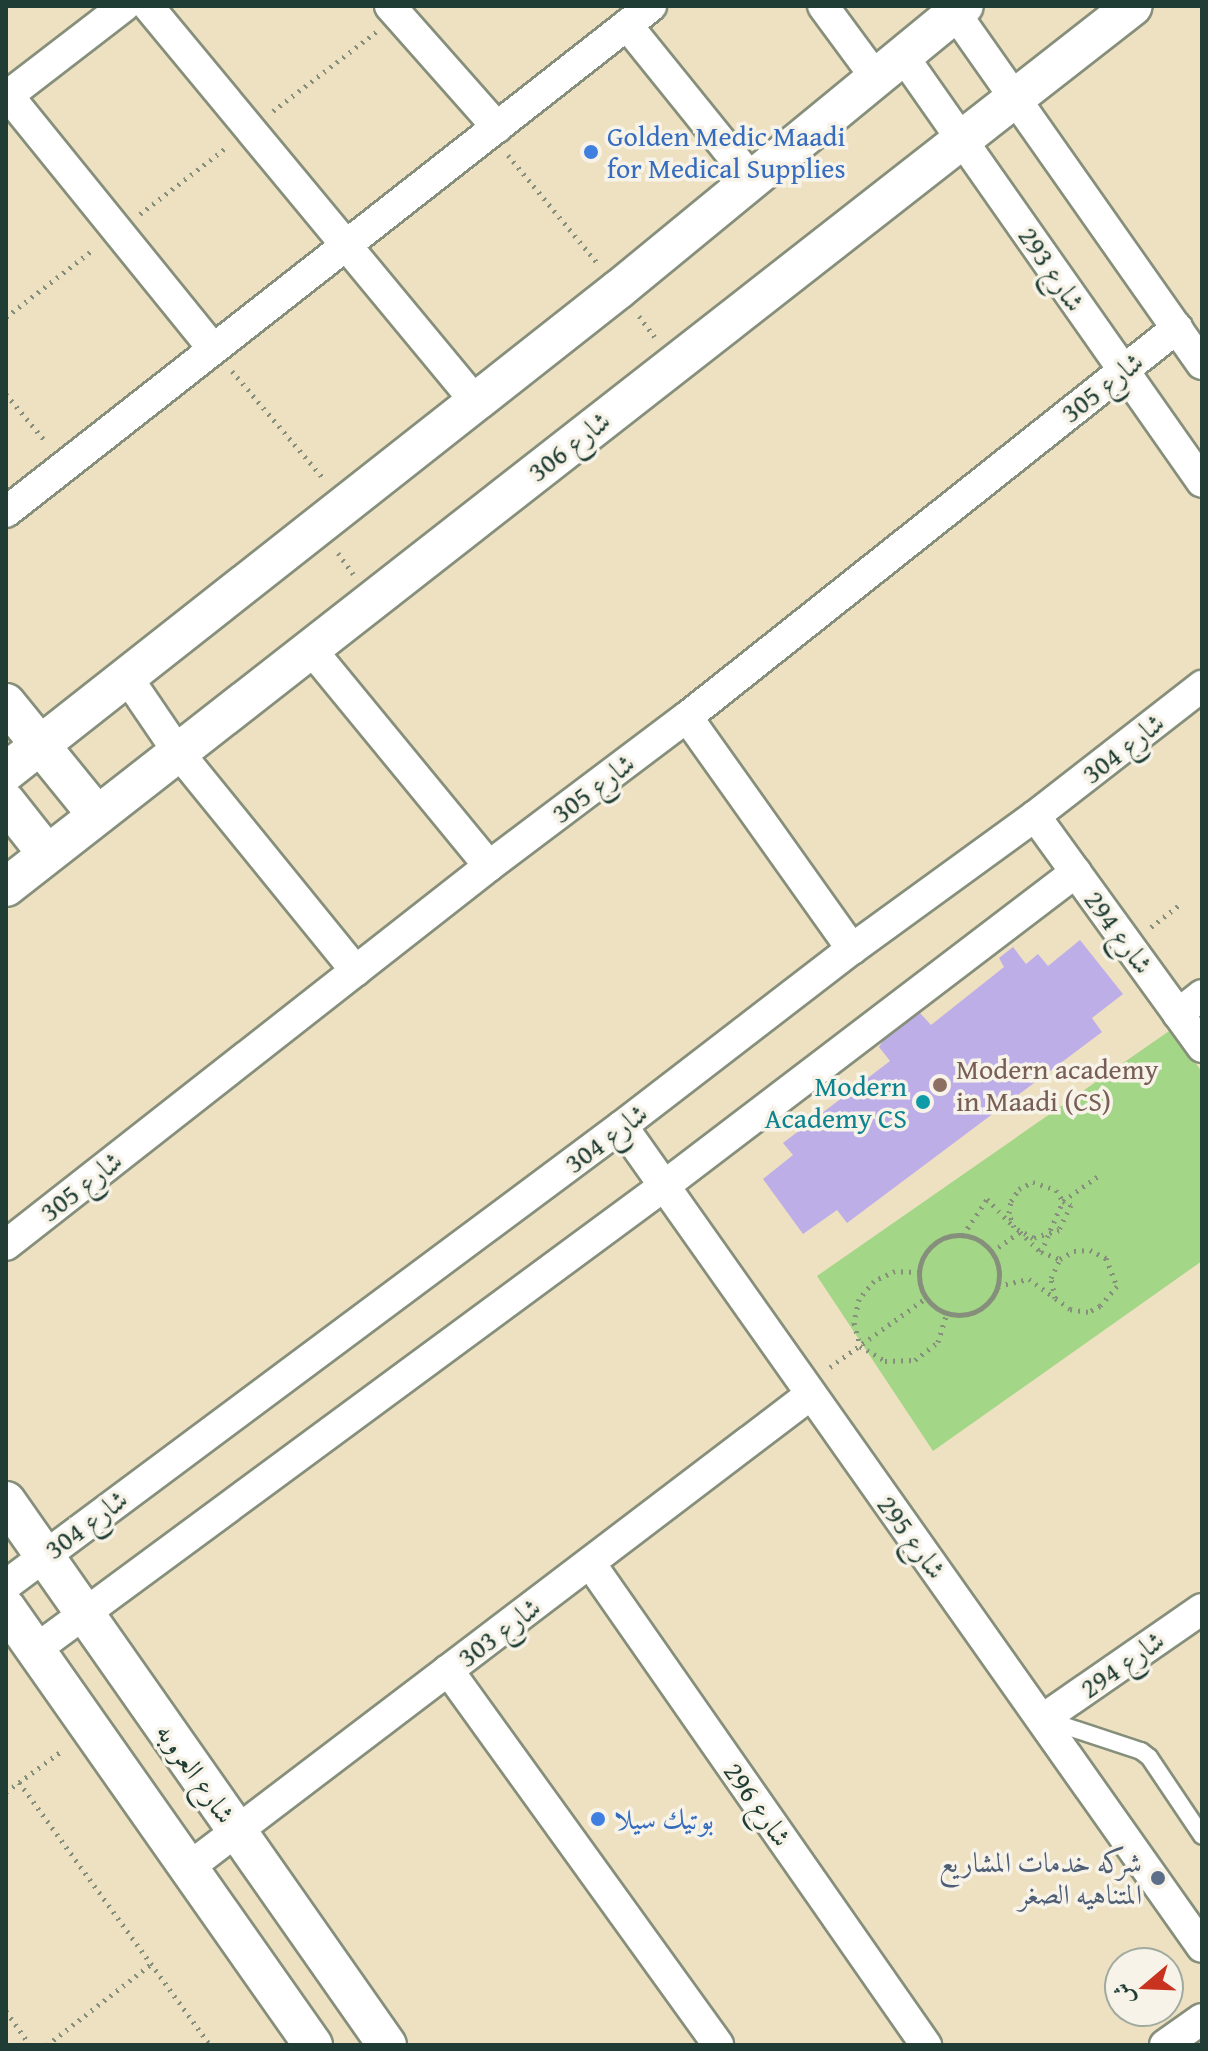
<!DOCTYPE html>
<html>
<head>
<meta charset="utf-8">
<style>
  body { margin:0 }
  #map { position:relative; width:1208px; height:2051px; overflow:hidden; background:#eee1c2; font-family:"Gentium Book Plus",Amiri,serif }
  div>[style] { position:absolute }
  [style*='--x'] { left:calc(var(--x)*1px); top:calc(var(--y)*1px); width:calc(var(--w)*1px); rotate:calc(var(--a)*1deg) }
  .green>* { inset:0; background:#a3d686 }
  .building>* { inset:0; background:#beaee8 }
  .path>* { height:5px; margin-top:-2.5px; transform-origin:0; background:repeating-linear-gradient(90deg,#868f7b 0 2px,transparent 0 8px) }
  .path>.ring { margin:-2.5px; padding:0; box-sizing:content-box; background:none; border:5px solid #868f7b; border-radius:50% }
  .roads { filter:drop-shadow(2px 0 #868f7b) drop-shadow(-2px 0 #868f7b) drop-shadow(0 2px #868f7b) drop-shadow(0 -2px #868f7b) }
  .service>* { height:16px; margin:-8px; padding:0 8px; transform-origin:8px; border-radius:8px; background:#fff }
  .minor>* { height:30px; margin:-15px; padding:0 15px; transform-origin:15px; border-radius:15px; background:#fff }
  .tertiary>* { height:38px; margin:-19px; padding:0 19px; transform-origin:19px; border-radius:19px; background:#fff }
  .dots>* { width:22px; height:22px; translate:-50% -50%; box-sizing:border-box; border:4px solid #f7f3e8; border-radius:50% }
  span { translate:-50% -50%; white-space:nowrap; text-align:center; line-height:1.15; -webkit-text-stroke:7px #f7f3e8; paint-order:stroke }
  .shop-label { font-size:28px; color:#366cbe }
  .left { translate:0 -50%; text-align:left }
  .street-label { font-size:28px; color:#1f3d34 }
  .education-label { font-size:28px; color:#785e54 }
  .culture-label { font-size:28px; color:#0d838f }
  .right { translate:-100% -50%; text-align:right }
  .service-label { font-size:28px; color:#4e5e75 }
  .frame { position:absolute; inset:0; border:8px solid #1f3d34; pointer-events:none }
  .north { position:absolute; left:1104px; top:1947px; width:80px; height:80px; box-sizing:border-box; background:#f7f3e8; border:2px solid #a1aaa0; border-radius:50%; rotate:251deg; font-size:22px; font-weight:700; line-height:32px; text-align:center; color:#1f3d34 }
  .north::after { content:''; display:block; margin:auto; width:28px; height:36px; background:#c8321e; clip-path:polygon(50% 0,100% 100%,50% 72%,0 100%) }
</style>
</head>
<body>
<div id="map">
  <div class="green">
    <i style="clip-path:polygon(1172px 1029px,1202px 1072px,1202px 1261px,933px 1451px,817px 1276px)"></i>
  </div>
  <div class="building">
    <i style="clip-path:polygon(1080px 940px,1123px 994px,1092px 1018px,1102px 1032px,847px 1223px,837px 1210px,803px 1234px,763px 1179px,793px 1155px,783px 1143px,890px 1061px,879px 1047px,894px 1023px,920px 1013px,931px 1025px,1004px 967px,999px 958px,1013px 947px,1026px 964px,1038px 954px,1048px 966px)"></i>
  </div>
  <div class="path">
    <i style="--x:273;--y:111;--w:130;--a:-37.5"></i>
    <i style="--x:508;--y:155;--w:143;--a:50.4"></i>
    <i style="--x:140;--y:214;--w:110;--a:-37.6"></i>
    <i style="--x:639;--y:316;--w:26;--a:53"></i>
    <i style="--x:6;--y:317;--w:111;--a:-37.7"></i>
    <i style="--x:232;--y:371;--w:142;--a:49.6"></i>
    <i style="--x:6;--y:394;--w:62;--a:50.2"></i>
    <i style="--x:338;--y:553;--w:26;--a:54"></i>
    <i style="--x:1151;--y:927;--w:37;--a:-38"></i>
    <i style="--x:1033;--y:1182;--w:24;--a:19"></i>
    <i style="--x:1056;--y:1190;--w:13;--a:58"></i>
    <i style="--x:1063;--y:1201;--w:9;--a:27"></i>
    <i style="--x:1071;--y:1205;--w:28;--a:116"></i>
    <i style="--x:1059;--y:1230;--w:27;--a:163"></i>
    <i style="--x:1033;--y:1238;--w:22;--a:-150"></i>
    <i style="--x:1014;--y:1227;--w:15;--a:-110"></i>
    <i style="--x:1009;--y:1213;--w:12;--a:-81"></i>
    <i style="--x:1011;--y:1201;--w:14;--a:-56"></i>
    <i style="--x:1019;--y:1189;--w:16;--a:-27"></i>
    <i style="--x:963;--y:1235;--w:43;--a:-56.3"></i>
    <i style="--x:987;--y:1199;--w:37;--a:46"></i>
    <i class="ring" style="left:919px;top:1235px;width:75px;height:75px"></i>
    <i style="--x:1090;--y:1250;--w:18;--a:27"></i>
    <i style="--x:1106;--y:1258;--w:30;--a:69"></i>
    <i style="--x:1117;--y:1286;--w:26;--a:130"></i>
    <i style="--x:1100;--y:1306;--w:13;--a:153"></i>
    <i style="--x:1088;--y:1312;--w:18;--a:-171"></i>
    <i style="--x:1070;--y:1309;--w:19;--a:-144"></i>
    <i style="--x:1055;--y:1298;--w:20;--a:-101"></i>
    <i style="--x:1051;--y:1278;--w:21;--a:-65"></i>
    <i style="--x:1060;--y:1259;--w:16;--a:-30"></i>
    <i style="--x:1074;--y:1251;--w:16;--a:-4"></i>
    <i style="--x:992;--y:1252;--w:34;--a:-36"></i>
    <i style="--x:1020;--y:1232;--w:29;--a:44"></i>
    <i style="--x:1041;--y:1252;--w:56;--a:-66.7"></i>
    <i style="--x:1063;--y:1201;--w:47;--a:-35.4"></i>
    <i style="--x:1041;--y:1252;--w:20;--a:20"></i>
    <i style="--x:919;--y:1272;--w:24;--a:-178"></i>
    <i style="--x:895;--y:1271;--w:23;--a:155"></i>
    <i style="--x:874;--y:1281;--w:23;--a:130"></i>
    <i style="--x:859;--y:1299;--w:25;--a:102"></i>
    <i style="--x:854;--y:1323;--w:24;--a:75"></i>
    <i style="--x:860;--y:1346;--w:29;--a:31"></i>
    <i style="--x:885;--y:1361;--w:30;--a:-2"></i>
    <i style="--x:915;--y:1360;--w:29;--a:-38"></i>
    <i style="--x:938;--y:1342;--w:30;--a:-73"></i>
    <i style="--x:998;--y:1286;--w:32;--a:-13"></i>
    <i style="--x:1029;--y:1279;--w:31;--a:36"></i>
    <i style="--x:830;--y:1367;--w:118;--a:-35.7"></i>
    <i style="--x:19;--y:1782;--w:325;--a:54"></i>
    <i style="--x:6;--y:1792;--w:71;--a:-36.4"></i>
    <i style="--x:6;--y:2011;--w:42;--a:54.8"></i>
    <i style="--x:47;--y:2045;--w:132;--a:-37.9"></i>
  </div>
  <div class="roads">
    <div class="service">
      <i style="--x:1044;--y:1719;--w:102;--a:18.3"></i>
      <i style="--x:1141;--y:1751;--w:10;--a:37"></i>
      <i style="--x:1149;--y:1757;--w:95;--a:56.1"></i>
    </div>
    <div class="minor">
      <i style="--x:148;--y:6;--w:514;--a:50.37"></i>
      <i style="--x:390;--y:6;--w:162;--a:48.5"></i>
      <i style="--x:823;--y:6;--w:89;--a:53.6"></i>
      <i style="--x:955;--y:13;--w:429;--a:54.9"></i>
      <i style="--x:627;--y:25;--w:199;--a:51.1"></i>
      <i style="--x:903;--y:56;--w:520;--a:54.94"></i>
      <i style="--x:6;--y:93;--w:329;--a:51"></i>
      <i style="--x:6;--y:97;--w:149;--a:-37.6"></i>
      <i style="--x:6;--y:512;--w:820;--a:-38.11"></i>
      <i style="--x:310;--y:648;--w:282;--a:50.6"></i>
      <i style="--x:127;--y:677;--w:91;--a:55.8"></i>
      <i style="--x:178;--y:752;--w:282;--a:50.9"></i>
      <i style="--x:687;--y:717;--w:285;--a:54.6"></i>
      <i style="--x:1035;--y:816;--w:285;--a:54.1"></i>
      <i style="--x:1178;--y:1014;--w:31;--a:-38"></i>
      <i style="--x:622;--y:1126;--w:1005;--a:54.76"></i>
      <i style="--x:6;--y:1245;--w:614;--a:-38.12"></i>
      <i style="--x:489;--y:866;--w:248;--a:-37"></i>
      <i style="--x:687;--y:717;--w:626;--a:-38.45"></i>
      <i style="--x:590;--y:1563;--w:588;--a:55.12"></i>
      <i style="--x:6;--y:1585;--w:768;--a:-36.69"></i>
      <i style="--x:622;--y:1126;--w:290;--a:-37.6"></i>
      <i style="--x:852;--y:949;--w:226;--a:-36"></i>
      <i style="--x:1035;--y:816;--w:212;--a:-37.9"></i>
      <i style="--x:35;--y:1650;--w:782;--a:-36.42"></i>
      <i style="--x:664;--y:1186;--w:518;--a:-37.31"></i>
      <i style="--x:448;--y:1670;--w:462;--a:54.2"></i>
      <i style="--x:1043;--y:1719;--w:193;--a:-34.7"></i>
      <i style="--x:188;--y:1868;--w:781;--a:-37.25"></i>
      <i style="--x:1165;--y:2045;--w:45;--a:-35.1"></i>
    </div>
    <div class="tertiary">
      <i style="--x:6;--y:703;--w:144;--a:50.9"></i>
      <i style="--x:6;--y:772;--w:780;--a:-38.24"></i>
      <i style="--x:619;--y:289;--w:446;--a:-39.4"></i>
      <i style="--x:6;--y:802;--w:66;--a:51.7"></i>
      <i style="--x:6;--y:887;--w:1430;--a:-38.02"></i>
      <i style="--x:6;--y:1501;--w:664;--a:54.99"></i>
      <i style="--x:6;--y:1608;--w:534;--a:54.91"></i>
    </div>
  </div>
  <div class="dots">
    <i style="left:591px;top:152px;background:#3f7fe0"></i>
    <i style="left:940px;top:1085px;background:#8d6e63"></i>
    <i style="left:923px;top:1102px;background:#0f9aa8"></i>
    <i style="left:598px;top:1819px;background:#3f7fe0"></i>
    <i style="left:1158px;top:1878px;background:#5c6f8a"></i>
  </div>
  <div class="shop-label">
    <span class="left" style="left:607px;top:152px">Golden Medic Maadi<br>for Medical Supplies</span>
    <span class="left" style="left:614px;top:1819px">بوتيك سيلا</span>
  </div>
  <div class="street-label">
    <span style="left:1052px;top:269px;rotate:56deg">شارع 293</span>
    <span style="left:1102px;top:387px;rotate:-38deg">شارع 305</span>
    <span style="left:569px;top:446px;rotate:-38deg">شارع 306</span>
    <span style="left:1123px;top:748px;rotate:-38deg">شارع 304</span>
    <span style="left:593px;top:788px;rotate:-37deg">شارع 305</span>
    <span style="left:1119px;top:932px;rotate:54deg">شارع 294</span>
    <span style="left:606px;top:1138px;rotate:-37deg">شارع 304</span>
    <span style="left:81px;top:1186px;rotate:-38deg">شارع 305</span>
    <span style="left:86px;top:1524px;rotate:-37deg">شارع 304</span>
    <span style="left:912px;top:1537px;rotate:54deg">شارع 295</span>
    <span style="left:499px;top:1632px;rotate:-37deg">شارع 303</span>
    <span style="left:1122px;top:1664px;rotate:-35deg">شارع 294</span>
    <span style="left:196px;top:1773px;rotate:55deg">شارع العروبه</span>
    <span style="left:758px;top:1804px;rotate:55deg">شارع 296</span>
  </div>
  <div class="education-label">
    <span class="left" style="left:956px;top:1085px">Modern academy<br>in Maadi (CS)</span>
  </div>
  <div class="culture-label">
    <span class="right" style="left:907px;top:1102px">Modern<br>Academy CS</span>
  </div>
  <div class="service-label">
    <span class="right" style="left:1142px;top:1878px">شركه خدمات المشاريع<br>المتناهيه الصغر</span>
  </div>
  <div class="frame"></div>
  <div class="north">ش</div>
</div>
</body>
</html>
